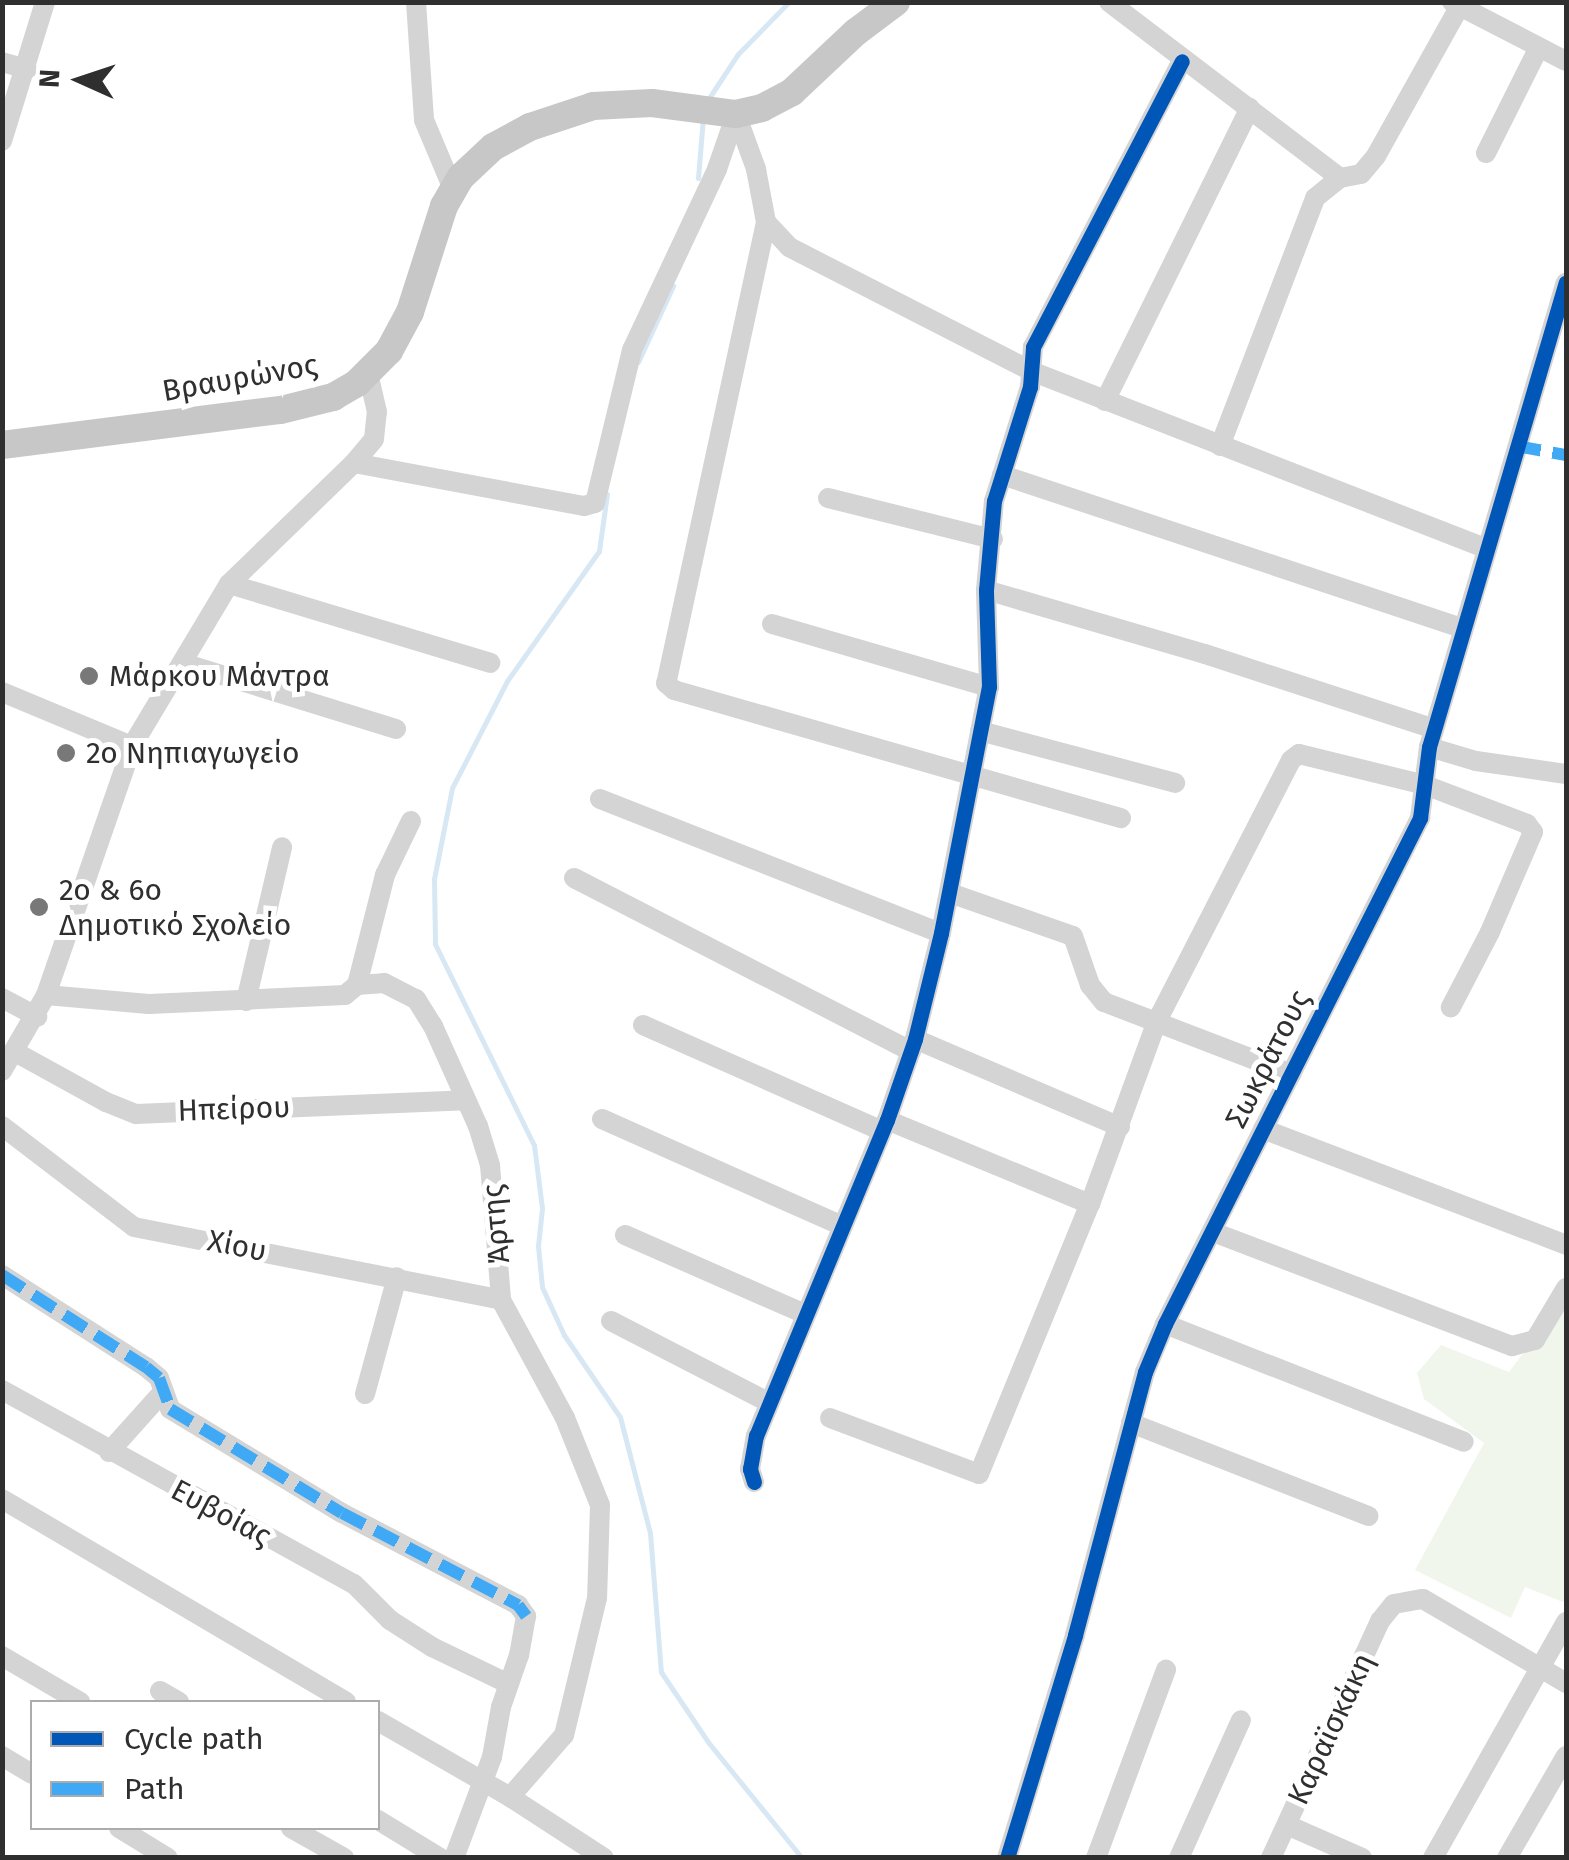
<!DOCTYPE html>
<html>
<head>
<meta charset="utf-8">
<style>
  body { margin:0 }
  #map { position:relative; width:1569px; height:1860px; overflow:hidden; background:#fff; font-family:"Fira Sans",sans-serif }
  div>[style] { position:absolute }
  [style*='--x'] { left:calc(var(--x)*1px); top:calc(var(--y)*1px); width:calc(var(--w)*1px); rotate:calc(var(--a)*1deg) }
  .green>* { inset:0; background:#f1f6ec }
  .stream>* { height:5px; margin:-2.5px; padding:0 2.5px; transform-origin:2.5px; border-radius:2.5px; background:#d7e8f4 }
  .minor>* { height:20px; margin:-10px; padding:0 10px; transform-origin:10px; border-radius:10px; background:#d4d4d4 }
  .major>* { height:28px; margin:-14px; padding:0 14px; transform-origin:14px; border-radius:14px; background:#c7c7c7 }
  .quiet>* { height:12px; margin-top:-6px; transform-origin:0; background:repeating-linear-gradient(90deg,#3fa9f5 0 25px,transparent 0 37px) }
  .cycleway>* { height:15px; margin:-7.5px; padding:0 7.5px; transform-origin:7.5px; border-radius:7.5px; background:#0057b8 }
  .dots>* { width:28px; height:28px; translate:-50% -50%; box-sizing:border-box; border:5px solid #fff; border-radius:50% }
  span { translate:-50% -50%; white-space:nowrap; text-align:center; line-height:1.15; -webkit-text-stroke:10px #fff; paint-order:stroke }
  .street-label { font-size:30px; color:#2f2f2f }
  .poi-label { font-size:30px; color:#2f2f2f }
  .left { translate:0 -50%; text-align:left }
  .frame { position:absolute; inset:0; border:5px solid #2f2f2f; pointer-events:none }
  .legend { position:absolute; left:30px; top:1700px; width:350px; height:130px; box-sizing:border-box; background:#fff; border:2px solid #acacac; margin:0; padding:12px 18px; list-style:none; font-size:30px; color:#2f2f2f }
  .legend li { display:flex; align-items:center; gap:20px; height:50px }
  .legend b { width:50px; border:2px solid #acacac }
  .north { position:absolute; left:30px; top:30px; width:100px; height:100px; -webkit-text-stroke:8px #fff; paint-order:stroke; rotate:273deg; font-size:28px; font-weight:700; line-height:40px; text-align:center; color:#2f2f2f }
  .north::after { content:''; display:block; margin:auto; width:35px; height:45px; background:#2f2f2f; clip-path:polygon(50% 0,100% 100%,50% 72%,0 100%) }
</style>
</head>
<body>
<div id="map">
  <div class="green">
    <i style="clip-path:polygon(1566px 1296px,1566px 1597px,1563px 1602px,1525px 1587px,1511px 1618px,1415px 1570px,1484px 1443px,1424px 1399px,1417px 1373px,1441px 1345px,1509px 1372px)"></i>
  </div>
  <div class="stream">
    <i style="--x:707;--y:101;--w:56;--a:-56.6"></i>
    <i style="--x:738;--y:54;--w:73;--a:-45.6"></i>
    <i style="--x:698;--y:178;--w:61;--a:-85.3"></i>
    <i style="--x:638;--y:362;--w:84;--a:-65.3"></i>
    <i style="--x:607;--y:494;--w:58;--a:98"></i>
    <i style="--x:599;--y:551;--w:159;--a:125.3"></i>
    <i style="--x:507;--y:681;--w:120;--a:117.2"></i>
    <i style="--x:452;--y:788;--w:93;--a:101.2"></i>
    <i style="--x:434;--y:879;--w:65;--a:89.1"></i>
    <i style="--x:435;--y:944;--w:224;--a:63.8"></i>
    <i style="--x:534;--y:1145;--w:64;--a:82.8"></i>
    <i style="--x:542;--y:1208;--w:38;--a:96"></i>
    <i style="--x:538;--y:1246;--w:41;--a:84.4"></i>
    <i style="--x:542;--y:1287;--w:53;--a:65.4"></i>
    <i style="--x:564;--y:1335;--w:99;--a:55.7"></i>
    <i style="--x:620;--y:1417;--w:120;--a:75.5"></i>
    <i style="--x:650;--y:1533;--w:139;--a:85.5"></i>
    <i style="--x:661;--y:1672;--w:84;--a:56.1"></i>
    <i style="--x:708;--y:1742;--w:149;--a:51"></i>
  </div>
  <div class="minor">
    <i style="--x:416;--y:2;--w:118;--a:86.1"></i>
    <i style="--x:424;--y:120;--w:75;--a:67.2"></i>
    <i style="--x:1109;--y:2;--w:290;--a:37.3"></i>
    <i style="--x:1340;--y:178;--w:21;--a:-11"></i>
    <i style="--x:1361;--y:174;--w:23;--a:-50"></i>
    <i style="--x:1376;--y:156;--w:176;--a:-60.8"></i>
    <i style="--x:1452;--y:2;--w:128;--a:27.4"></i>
    <i style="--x:2;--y:62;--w:26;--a:16"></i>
    <i style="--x:736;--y:114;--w:59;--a:70"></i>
    <i style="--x:756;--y:169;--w:54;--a:79.3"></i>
    <i style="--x:766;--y:222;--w:34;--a:47"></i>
    <i style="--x:789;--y:247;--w:272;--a:27.1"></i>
    <i style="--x:1031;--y:371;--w:487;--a:21.3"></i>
    <i style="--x:2;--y:141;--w:145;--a:-72.8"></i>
    <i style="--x:1486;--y:153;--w:116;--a:-63.4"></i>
    <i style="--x:766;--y:222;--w:472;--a:102.2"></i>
    <i style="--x:666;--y:683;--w:11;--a:41"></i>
    <i style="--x:674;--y:690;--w:465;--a:16"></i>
    <i style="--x:1105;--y:401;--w:327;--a:-63.7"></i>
    <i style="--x:1220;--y:446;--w:266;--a:-69"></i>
    <i style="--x:1315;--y:198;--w:32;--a:-39"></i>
    <i style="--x:354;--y:463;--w:234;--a:10.6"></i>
    <i style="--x:584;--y:506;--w:11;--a:-15"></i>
    <i style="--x:595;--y:503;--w:157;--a:-76.4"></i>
    <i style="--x:632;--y:350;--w:200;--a:-64.8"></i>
    <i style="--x:717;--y:169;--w:58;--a:-70.9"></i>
    <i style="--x:1002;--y:475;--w:486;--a:18.4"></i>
    <i style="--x:828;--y:498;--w:170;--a:14"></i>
    <i style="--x:229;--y:584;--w:273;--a:16.8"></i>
    <i style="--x:986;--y:590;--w:228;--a:16.3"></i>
    <i style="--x:1205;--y:654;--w:241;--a:18.1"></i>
    <i style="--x:772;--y:624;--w:226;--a:16.2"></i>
    <i style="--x:183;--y:663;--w:223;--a:17.2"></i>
    <i style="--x:2;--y:692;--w:141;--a:22.6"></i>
    <i style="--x:980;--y:731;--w:202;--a:14.9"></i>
    <i style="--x:1429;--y:747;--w:49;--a:16.6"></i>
    <i style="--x:1476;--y:761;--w:91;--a:8.2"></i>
    <i style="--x:600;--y:799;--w:366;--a:21.5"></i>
    <i style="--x:574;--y:878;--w:379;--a:27.2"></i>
    <i style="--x:950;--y:893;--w:130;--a:19.3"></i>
    <i style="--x:1073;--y:936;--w:52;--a:70.9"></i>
    <i style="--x:1090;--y:985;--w:22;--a:51"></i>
    <i style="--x:1104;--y:1002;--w:201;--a:21"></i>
    <i style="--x:357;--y:985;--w:114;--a:-75.7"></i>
    <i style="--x:385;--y:875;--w:60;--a:-64.3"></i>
    <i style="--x:46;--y:995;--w:103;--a:5"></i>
    <i style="--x:149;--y:1004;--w:196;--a:-2.6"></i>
    <i style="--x:345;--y:995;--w:16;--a:-40"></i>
    <i style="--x:357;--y:985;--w:27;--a:-4"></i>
    <i style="--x:384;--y:983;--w:36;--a:27"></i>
    <i style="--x:416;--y:999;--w:32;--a:58"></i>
    <i style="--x:433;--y:1026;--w:110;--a:65.8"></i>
    <i style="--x:478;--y:1126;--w:41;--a:72.9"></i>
    <i style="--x:490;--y:1165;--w:135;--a:85.3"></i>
    <i style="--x:501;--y:1300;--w:134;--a:61.5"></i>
    <i style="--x:565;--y:1418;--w:94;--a:68.1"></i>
    <i style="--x:600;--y:1505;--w:93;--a:91.8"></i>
    <i style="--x:597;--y:1598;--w:141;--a:103.5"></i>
    <i style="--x:564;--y:1735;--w:82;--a:131.1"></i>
    <i style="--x:2;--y:998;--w:40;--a:28"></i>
    <i style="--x:246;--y:1001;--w:158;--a:-76.8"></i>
    <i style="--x:643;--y:1025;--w:261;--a:23.9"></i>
    <i style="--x:915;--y:1039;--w:223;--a:23.2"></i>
    <i style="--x:17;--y:1053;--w:102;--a:28.8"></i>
    <i style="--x:106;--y:1102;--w:32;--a:22"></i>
    <i style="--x:136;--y:1114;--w:330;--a:-2.4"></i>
    <i style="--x:2;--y:1071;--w:88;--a:-59.9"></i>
    <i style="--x:46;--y:995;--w:263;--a:-70.9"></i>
    <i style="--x:132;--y:746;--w:189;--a:-59.1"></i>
    <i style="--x:229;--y:584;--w:174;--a:-44.1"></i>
    <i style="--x:354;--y:463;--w:31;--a:-50"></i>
    <i style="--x:374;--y:439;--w:27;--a:-84"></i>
    <i style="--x:377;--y:412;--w:40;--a:-103"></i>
    <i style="--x:602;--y:1119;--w:263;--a:24"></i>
    <i style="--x:887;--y:1120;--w:220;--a:22.5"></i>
    <i style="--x:2;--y:1126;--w:166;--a:37.4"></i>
    <i style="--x:134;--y:1227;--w:374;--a:11.2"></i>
    <i style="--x:1263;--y:1129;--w:324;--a:20.9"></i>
    <i style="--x:1213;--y:1232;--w:320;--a:20.9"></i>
    <i style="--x:1512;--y:1346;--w:24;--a:-15"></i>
    <i style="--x:1535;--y:1340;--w:61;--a:-59.2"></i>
    <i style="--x:625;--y:1235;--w:197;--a:23.7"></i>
    <i style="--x:2;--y:1275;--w:171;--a:32.6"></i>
    <i style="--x:146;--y:1367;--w:17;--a:40"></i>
    <i style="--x:159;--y:1378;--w:33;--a:70"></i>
    <i style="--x:170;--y:1409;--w:201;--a:31.2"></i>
    <i style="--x:342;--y:1513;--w:199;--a:27.6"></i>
    <i style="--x:518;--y:1605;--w:14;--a:54"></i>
    <i style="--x:526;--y:1616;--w:40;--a:100"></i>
    <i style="--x:519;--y:1655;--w:55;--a:109.1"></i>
    <i style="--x:501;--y:1707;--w:51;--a:100.2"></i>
    <i style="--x:492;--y:1757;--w:108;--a:110.6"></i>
    <i style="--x:611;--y:1321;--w:177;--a:27.3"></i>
    <i style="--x:1165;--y:1324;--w:321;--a:21.5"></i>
    <i style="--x:2;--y:1390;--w:402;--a:28.9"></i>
    <i style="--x:354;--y:1584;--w:51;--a:45"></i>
    <i style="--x:390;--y:1620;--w:50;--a:32.7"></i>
    <i style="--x:432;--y:1647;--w:85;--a:25.7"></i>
    <i style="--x:365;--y:1394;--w:121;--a:-74.7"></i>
    <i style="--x:830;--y:1418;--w:159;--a:20.6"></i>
    <i style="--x:979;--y:1474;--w:292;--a:-67.7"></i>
    <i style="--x:1090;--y:1204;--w:195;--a:-69.9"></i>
    <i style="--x:1157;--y:1021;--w:293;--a:-62.8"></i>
    <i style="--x:1291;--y:760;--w:10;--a:-37"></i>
    <i style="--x:1299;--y:754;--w:130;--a:13.8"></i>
    <i style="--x:1425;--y:785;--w:109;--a:20.9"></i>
    <i style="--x:1527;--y:824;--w:10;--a:53"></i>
    <i style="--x:1533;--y:832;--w:109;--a:113.3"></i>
    <i style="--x:1490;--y:932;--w:85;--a:117.5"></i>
    <i style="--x:1131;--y:1423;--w:255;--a:21.4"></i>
    <i style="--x:109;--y:1452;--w:78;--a:-48.1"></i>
    <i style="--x:754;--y:1482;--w:14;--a:-107"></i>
    <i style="--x:750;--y:1469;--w:34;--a:-80"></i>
    <i style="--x:756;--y:1436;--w:342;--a:-67.5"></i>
    <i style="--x:887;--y:1120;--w:86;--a:-70.9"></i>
    <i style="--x:915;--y:1039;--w:109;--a:-76.2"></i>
    <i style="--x:941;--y:933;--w:251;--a:-79"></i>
    <i style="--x:989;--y:687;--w:97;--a:-91.8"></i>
    <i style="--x:986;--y:590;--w:89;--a:-84.9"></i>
    <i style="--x:994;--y:501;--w:120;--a:-72.5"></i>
    <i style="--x:1030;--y:387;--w:40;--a:-85.7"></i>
    <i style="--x:1033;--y:347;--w:322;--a:-62.5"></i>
    <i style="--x:2;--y:1499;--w:399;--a:30.5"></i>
    <i style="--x:2;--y:1656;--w:91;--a:30.5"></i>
    <i style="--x:160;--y:1691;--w:22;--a:30"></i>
    <i style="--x:378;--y:1721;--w:152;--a:29.9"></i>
    <i style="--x:510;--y:1797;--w:112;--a:33"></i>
    <i style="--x:2;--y:1756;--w:35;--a:31"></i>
    <i style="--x:378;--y:1820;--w:73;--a:31.5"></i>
    <i style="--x:1287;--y:1825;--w:82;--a:23.7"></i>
    <i style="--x:119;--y:1828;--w:57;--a:31.5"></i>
    <i style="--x:291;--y:1828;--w:61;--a:29.5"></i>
    <i style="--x:1007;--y:1858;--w:233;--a:-73"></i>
    <i style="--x:1075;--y:1635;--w:272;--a:-75.1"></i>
    <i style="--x:1145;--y:1372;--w:52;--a:-67.4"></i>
    <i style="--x:1165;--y:1324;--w:567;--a:-63.25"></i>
    <i style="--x:1420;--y:818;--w:72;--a:-82.8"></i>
    <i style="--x:1429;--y:747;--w:484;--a:-73.6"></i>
    <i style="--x:1096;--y:1858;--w:201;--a:-69.6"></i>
    <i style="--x:1179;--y:1858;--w:151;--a:-65.8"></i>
    <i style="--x:1271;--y:1858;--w:261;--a:-65.3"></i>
    <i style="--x:1380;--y:1621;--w:22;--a:-51"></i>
    <i style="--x:1394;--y:1604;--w:29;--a:-10"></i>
    <i style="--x:1423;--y:1599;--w:166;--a:30.4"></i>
    <i style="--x:1433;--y:1858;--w:271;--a:-60.6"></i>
    <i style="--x:1507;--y:1858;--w:118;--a:-60"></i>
  </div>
  <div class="major">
    <i style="--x:2;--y:445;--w:281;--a:-7.2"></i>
    <i style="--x:281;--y:410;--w:54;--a:-14"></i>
    <i style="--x:333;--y:397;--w:28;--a:-30"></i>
    <i style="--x:357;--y:383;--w:45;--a:-45"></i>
    <i style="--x:389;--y:351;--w:44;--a:-61.7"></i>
    <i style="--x:410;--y:312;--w:111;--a:-72.2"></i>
    <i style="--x:444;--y:206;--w:34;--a:-60"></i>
    <i style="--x:461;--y:177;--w:44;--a:-43.2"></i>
    <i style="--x:493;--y:147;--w:42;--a:-28.4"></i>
    <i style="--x:530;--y:127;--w:66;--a:-18.4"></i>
    <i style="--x:593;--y:106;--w:59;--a:-2.9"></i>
    <i style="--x:652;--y:103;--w:85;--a:7.5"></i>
    <i style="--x:736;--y:114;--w:27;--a:-13"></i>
    <i style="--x:762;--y:108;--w:34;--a:-28"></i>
    <i style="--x:792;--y:92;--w:88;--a:-43.2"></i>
    <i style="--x:856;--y:32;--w:50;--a:-36.9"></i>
  </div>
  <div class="quiet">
    <i style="--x:1516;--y:446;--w:51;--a:10.2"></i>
    <i style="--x:2;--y:1275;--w:171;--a:32.6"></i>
    <i style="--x:146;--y:1367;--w:17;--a:40"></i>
    <i style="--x:159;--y:1378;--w:33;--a:70"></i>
    <i style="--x:170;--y:1409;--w:201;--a:31.2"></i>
    <i style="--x:342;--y:1513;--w:199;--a:27.6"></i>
    <i style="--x:518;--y:1605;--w:14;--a:54"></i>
  </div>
  <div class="cycleway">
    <i style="--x:754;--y:1482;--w:14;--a:-107"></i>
    <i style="--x:750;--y:1469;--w:34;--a:-80"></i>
    <i style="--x:756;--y:1436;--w:342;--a:-67.5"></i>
    <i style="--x:887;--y:1120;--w:86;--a:-70.9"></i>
    <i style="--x:915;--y:1039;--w:109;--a:-76.2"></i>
    <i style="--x:941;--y:933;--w:251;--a:-79"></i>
    <i style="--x:989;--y:687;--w:97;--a:-91.8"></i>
    <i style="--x:986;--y:590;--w:89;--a:-84.9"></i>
    <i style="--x:994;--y:501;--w:120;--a:-72.5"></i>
    <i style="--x:1030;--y:387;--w:40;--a:-85.7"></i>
    <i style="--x:1033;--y:347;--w:322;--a:-62.5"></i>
    <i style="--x:1007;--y:1858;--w:233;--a:-73"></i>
    <i style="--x:1075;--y:1635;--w:272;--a:-75.1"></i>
    <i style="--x:1145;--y:1372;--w:52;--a:-67.4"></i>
    <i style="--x:1165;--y:1324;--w:567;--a:-63.25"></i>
    <i style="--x:1420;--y:818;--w:72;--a:-82.8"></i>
    <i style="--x:1429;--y:747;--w:484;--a:-73.6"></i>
  </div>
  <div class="dots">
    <i style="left:89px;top:676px;background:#787878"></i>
    <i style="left:66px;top:753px;background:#787878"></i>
    <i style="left:39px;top:907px;background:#787878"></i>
  </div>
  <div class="street-label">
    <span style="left:240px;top:378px;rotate:-10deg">Βραυρώνος</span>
    <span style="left:1268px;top:1059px;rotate:-63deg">Σωκράτους</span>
    <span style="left:234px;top:1109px;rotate:-2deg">Ηπείρου</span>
    <span style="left:496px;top:1224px;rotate:-95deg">Άρτης</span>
    <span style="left:237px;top:1246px;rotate:11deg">Χίου</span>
    <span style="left:221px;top:1513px;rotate:28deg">Ευβοίας</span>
    <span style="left:1331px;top:1729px;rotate:-65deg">Καραϊσκάκη</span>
  </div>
  <div class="poi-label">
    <span class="left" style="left:109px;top:676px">Μάρκου Μάντρα</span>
    <span class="left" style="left:86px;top:753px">2ο Νηπιαγωγείο</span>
    <span class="left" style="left:59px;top:907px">2ο &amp; 6ο<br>Δημοτικό Σχολείο</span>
  </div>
  <div class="frame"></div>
  <ul class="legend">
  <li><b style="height:12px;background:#0057b8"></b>Cycle path</li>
  <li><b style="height:12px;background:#3fa9f5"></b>Path</li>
  </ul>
  <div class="north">N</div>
</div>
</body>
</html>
